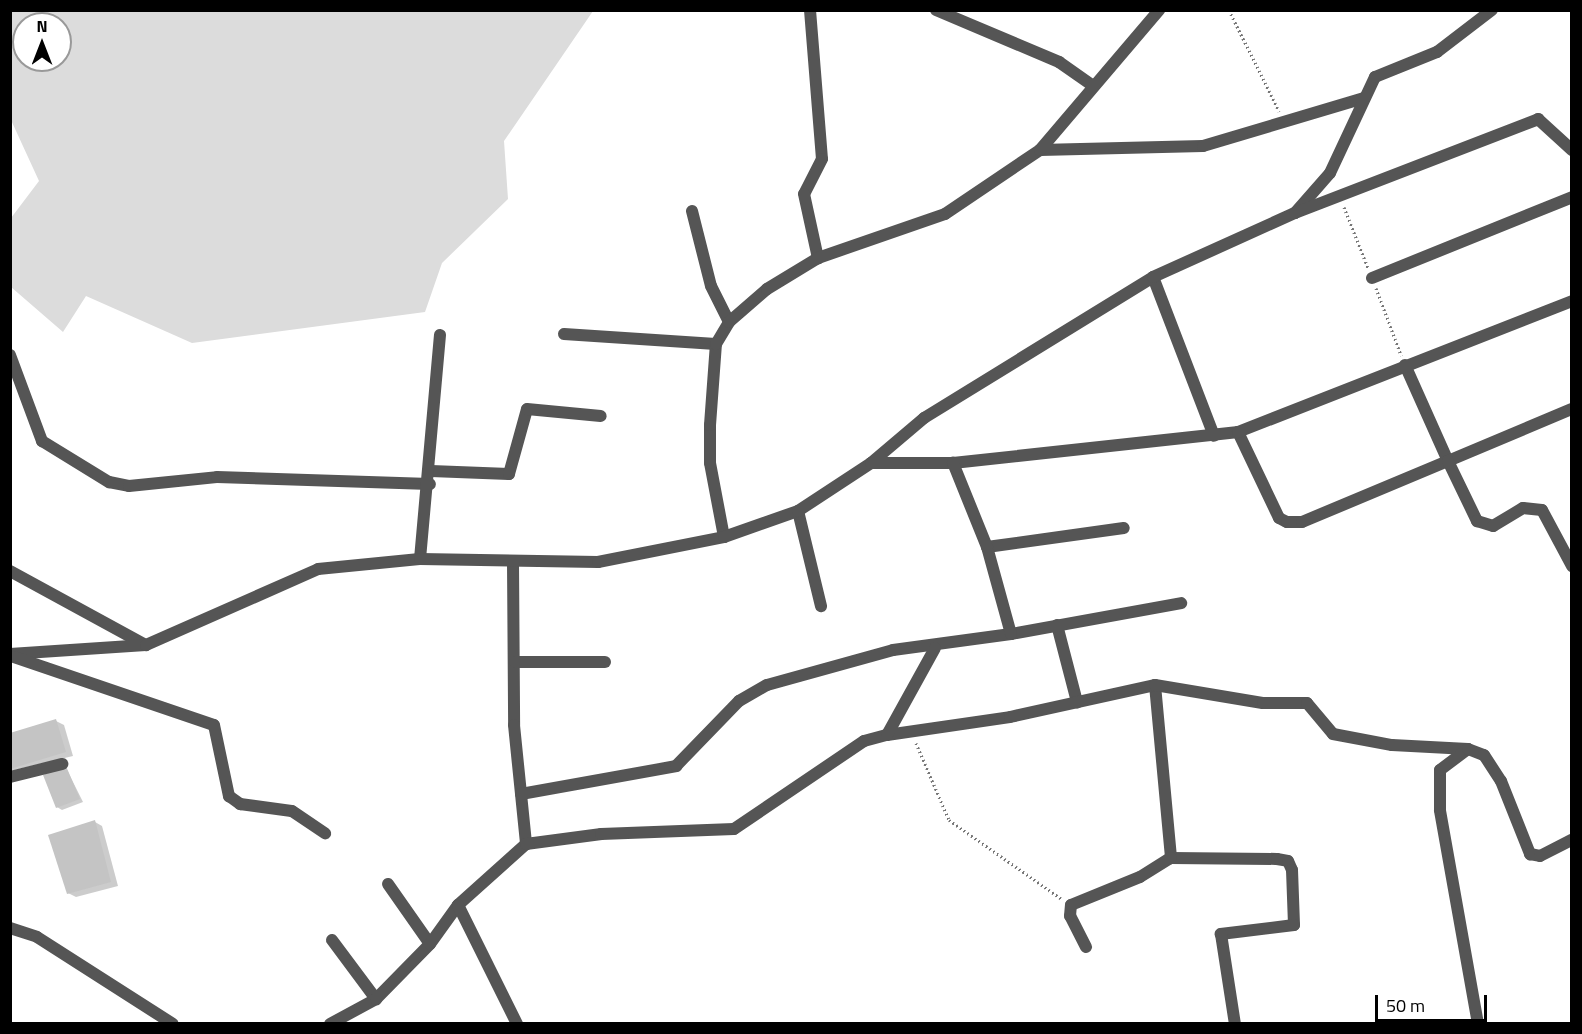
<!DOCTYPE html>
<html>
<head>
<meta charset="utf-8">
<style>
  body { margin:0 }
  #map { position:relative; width:1582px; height:1034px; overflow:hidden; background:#fff; font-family:"Titillium Web",sans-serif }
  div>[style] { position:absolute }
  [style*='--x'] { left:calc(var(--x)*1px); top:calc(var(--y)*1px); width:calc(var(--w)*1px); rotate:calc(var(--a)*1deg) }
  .green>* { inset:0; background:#dcdcdc }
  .shadow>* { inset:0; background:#0003 }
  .building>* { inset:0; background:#c4c4c4 }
  .path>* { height:3px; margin-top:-1.5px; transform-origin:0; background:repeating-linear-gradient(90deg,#777 0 1.5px,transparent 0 4.5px) }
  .street>* { height:12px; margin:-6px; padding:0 6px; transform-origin:6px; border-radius:6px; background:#555 }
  span { translate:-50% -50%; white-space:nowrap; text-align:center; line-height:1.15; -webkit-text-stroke:5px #fff; paint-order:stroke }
  .frame { position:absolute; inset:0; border:12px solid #000; pointer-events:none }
  .north { position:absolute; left:12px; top:12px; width:60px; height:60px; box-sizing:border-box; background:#fff; border:2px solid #999; border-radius:50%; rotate:0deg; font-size:16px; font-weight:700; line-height:24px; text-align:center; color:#000 }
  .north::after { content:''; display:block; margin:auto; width:21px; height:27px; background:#000; clip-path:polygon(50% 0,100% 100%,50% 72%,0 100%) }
  .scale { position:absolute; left:1375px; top:995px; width:112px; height:27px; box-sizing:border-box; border:3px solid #000; border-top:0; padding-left:8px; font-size:18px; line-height:21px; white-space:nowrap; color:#000; -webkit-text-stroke:4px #fff; paint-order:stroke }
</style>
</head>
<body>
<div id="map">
  <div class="green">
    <i style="clip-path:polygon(evenodd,11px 10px,593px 10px,593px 11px,504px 141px,508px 199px,442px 263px,425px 312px,192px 343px,86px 296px,63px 332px,11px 287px,11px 218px,39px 181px,11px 120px,11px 10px,24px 24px,60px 24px,60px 60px,24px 60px,24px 24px)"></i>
  </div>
  <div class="shadow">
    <i style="clip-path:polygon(56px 721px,64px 725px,73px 756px,10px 771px,10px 734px)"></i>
    <i style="clip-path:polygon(66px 768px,83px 802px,62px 810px,57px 807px)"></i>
    <i style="clip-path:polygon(95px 822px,102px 826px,118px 886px,76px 897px,68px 893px)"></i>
  </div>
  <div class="building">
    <i style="clip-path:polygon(56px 719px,66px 752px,10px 769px,10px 733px)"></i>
    <i style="clip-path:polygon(66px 766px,80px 799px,56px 808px,43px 775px)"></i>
    <i style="clip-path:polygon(95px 820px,111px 882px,67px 894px,48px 835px)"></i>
  </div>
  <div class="path">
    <i style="--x:1229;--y:10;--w:113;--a:63.7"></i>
    <i style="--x:1344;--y:207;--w:66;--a:68.5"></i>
    <i style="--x:1376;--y:288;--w:72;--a:69.5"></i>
    <i style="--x:916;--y:743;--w:84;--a:66.8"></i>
    <i style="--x:949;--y:820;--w:138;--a:35"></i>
  </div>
  <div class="street">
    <i style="--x:810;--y:10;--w:149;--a:85.4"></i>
    <i style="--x:822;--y:159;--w:39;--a:117"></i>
    <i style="--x:804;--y:194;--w:66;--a:77.7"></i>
    <i style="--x:936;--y:10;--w:134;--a:22.9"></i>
    <i style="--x:1059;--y:62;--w:39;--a:35"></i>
    <i style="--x:1040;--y:150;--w:163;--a:-1.4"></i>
    <i style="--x:1203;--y:146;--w:168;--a:-16.6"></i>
    <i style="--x:692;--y:211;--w:77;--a:75.8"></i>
    <i style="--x:711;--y:286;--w:40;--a:63.4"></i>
    <i style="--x:1295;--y:213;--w:53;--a:-48.8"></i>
    <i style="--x:1330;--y:173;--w:106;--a:-64.9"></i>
    <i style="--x:1375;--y:77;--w:67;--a:-22"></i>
    <i style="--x:1437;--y:52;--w:69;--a:-37.4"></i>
    <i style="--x:1153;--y:277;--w:170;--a:69"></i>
    <i style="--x:1372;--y:278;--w:216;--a:-22"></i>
    <i style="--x:564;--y:334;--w:152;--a:3.8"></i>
    <i style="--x:10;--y:355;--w:92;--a:69.6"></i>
    <i style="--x:42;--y:441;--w:79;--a:31.5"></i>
    <i style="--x:109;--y:482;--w:20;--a:11"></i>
    <i style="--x:129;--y:486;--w:88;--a:-5.8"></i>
    <i style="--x:217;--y:477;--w:213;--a:1.9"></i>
    <i style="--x:1405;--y:365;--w:105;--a:65.9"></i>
    <i style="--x:1448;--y:461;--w:134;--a:-22.8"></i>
    <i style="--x:1238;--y:432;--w:95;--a:64.5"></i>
    <i style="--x:1279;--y:518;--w:9;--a:27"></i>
    <i style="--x:1287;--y:522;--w:15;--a:0"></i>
    <i style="--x:1302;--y:522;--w:158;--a:-22.7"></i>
    <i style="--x:1448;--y:461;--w:67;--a:64.2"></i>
    <i style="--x:1477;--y:521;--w:17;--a:17"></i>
    <i style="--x:1493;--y:526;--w:35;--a:-31"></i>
    <i style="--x:1523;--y:508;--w:19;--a:6"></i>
    <i style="--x:1542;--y:510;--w:64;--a:61.8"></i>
    <i style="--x:871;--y:463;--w:70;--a:-40.3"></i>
    <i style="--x:924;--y:418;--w:269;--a:-31.6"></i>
    <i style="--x:1153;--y:277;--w:156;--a:-24.3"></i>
    <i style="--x:1295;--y:213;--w:261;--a:-21.1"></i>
    <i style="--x:1538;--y:119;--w:46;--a:42.4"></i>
    <i style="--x:431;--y:471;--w:78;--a:2.2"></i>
    <i style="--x:509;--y:474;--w:67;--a:-74.5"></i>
    <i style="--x:527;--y:409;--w:74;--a:5.4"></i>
    <i style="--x:798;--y:511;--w:98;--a:76.4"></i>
    <i style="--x:724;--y:537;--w:75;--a:-100.7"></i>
    <i style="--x:710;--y:463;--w:38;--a:-90"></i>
    <i style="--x:710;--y:425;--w:81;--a:-85.8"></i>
    <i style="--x:716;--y:344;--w:26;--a:-59"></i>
    <i style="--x:729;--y:322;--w:50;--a:-41"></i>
    <i style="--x:767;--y:289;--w:60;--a:-31.3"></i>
    <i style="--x:818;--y:258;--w:134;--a:-19.1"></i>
    <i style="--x:945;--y:214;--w:115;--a:-34"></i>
    <i style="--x:1040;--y:150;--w:184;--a:-49.6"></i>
    <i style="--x:987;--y:547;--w:138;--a:-7.9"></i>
    <i style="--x:420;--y:559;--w:225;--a:-84.9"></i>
    <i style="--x:513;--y:563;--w:162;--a:89.6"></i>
    <i style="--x:514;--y:725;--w:120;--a:84.2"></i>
    <i style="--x:10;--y:571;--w:155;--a:28.6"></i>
    <i style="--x:1057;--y:625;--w:80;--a:75.4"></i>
    <i style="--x:1011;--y:634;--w:173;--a:-10.3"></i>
    <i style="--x:10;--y:654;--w:136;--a:-3.8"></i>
    <i style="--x:146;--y:645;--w:188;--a:-23.8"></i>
    <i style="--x:318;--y:569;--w:102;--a:-5.6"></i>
    <i style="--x:420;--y:559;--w:178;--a:1"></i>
    <i style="--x:598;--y:562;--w:128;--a:-11.2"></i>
    <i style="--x:724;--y:537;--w:78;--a:-19.4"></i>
    <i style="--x:798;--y:511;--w:87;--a:-33.3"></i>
    <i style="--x:871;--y:463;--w:82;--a:0"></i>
    <i style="--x:953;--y:463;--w:287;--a:-6.2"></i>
    <i style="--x:1238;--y:432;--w:359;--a:-21.4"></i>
    <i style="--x:14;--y:657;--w:211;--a:18.8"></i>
    <i style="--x:214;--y:725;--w:73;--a:78.1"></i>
    <i style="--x:229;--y:796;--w:14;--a:36"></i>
    <i style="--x:240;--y:804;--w:52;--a:7.7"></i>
    <i style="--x:292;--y:811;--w:40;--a:34"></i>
    <i style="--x:515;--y:662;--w:90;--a:0"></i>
    <i style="--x:1155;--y:685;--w:174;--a:84.7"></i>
    <i style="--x:1171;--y:858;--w:106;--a:0.5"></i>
    <i style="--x:1277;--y:859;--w:11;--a:10"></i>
    <i style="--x:1288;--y:861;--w:10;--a:66"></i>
    <i style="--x:1292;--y:870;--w:55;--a:87.9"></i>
    <i style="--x:1294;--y:925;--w:74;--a:173"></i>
    <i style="--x:1221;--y:934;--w:91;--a:81.2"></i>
    <i style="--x:887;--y:735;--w:124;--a:-8.3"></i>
    <i style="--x:1010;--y:717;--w:148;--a:-12.4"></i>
    <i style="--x:1155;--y:685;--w:109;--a:9.5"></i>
    <i style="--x:1263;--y:703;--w:44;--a:0"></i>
    <i style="--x:1307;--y:703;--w:40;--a:50"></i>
    <i style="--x:1333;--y:734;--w:60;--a:10.6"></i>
    <i style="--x:1392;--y:745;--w:76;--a:3"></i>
    <i style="--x:10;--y:777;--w:54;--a:-14"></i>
    <i style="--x:521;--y:794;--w:158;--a:-10.2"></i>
    <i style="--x:676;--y:766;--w:91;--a:-45.9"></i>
    <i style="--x:739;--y:701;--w:32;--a:-30"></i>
    <i style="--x:767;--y:685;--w:131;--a:-15.5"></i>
    <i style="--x:893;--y:650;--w:119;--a:-7.7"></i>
    <i style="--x:1011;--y:634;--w:90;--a:-105.4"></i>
    <i style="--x:987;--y:547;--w:91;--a:-112"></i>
    <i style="--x:388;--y:884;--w:73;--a:55"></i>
    <i style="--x:458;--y:905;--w:91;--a:-41.9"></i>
    <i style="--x:526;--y:844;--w:76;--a:-7.6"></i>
    <i style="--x:601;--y:834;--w:133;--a:-2.2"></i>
    <i style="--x:734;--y:829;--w:157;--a:-34.1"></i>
    <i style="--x:864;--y:741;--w:24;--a:-15"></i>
    <i style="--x:887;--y:735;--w:99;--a:-61.1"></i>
    <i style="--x:10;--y:928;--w:28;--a:18"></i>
    <i style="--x:37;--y:937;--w:161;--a:32.6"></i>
    <i style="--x:332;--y:940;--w:74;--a:53.3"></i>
    <i style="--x:1086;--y:947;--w:35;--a:-117"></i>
    <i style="--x:1070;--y:916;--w:11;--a:-85"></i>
    <i style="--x:1071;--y:905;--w:74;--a:-22.1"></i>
    <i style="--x:1140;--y:877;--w:36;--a:-32"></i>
    <i style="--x:330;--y:1024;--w:52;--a:-28.5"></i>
    <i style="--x:376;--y:999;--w:77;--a:-45.5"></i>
    <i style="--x:430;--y:944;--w:48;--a:-54.3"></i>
    <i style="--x:458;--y:905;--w:133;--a:63.6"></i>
    <i style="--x:1478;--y:1024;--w:217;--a:-100.1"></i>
    <i style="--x:1440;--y:810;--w:40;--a:-90"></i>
    <i style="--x:1440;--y:770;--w:35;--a:-37"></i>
    <i style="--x:1468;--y:749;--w:17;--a:21"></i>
    <i style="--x:1484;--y:755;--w:31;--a:57"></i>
    <i style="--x:1501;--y:781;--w:79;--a:68.3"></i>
    <i style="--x:1530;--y:854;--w:10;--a:11"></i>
    <i style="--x:1540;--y:856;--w:36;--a:-27"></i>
  </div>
  <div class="frame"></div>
  <div class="north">N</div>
  <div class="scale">50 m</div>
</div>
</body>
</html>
